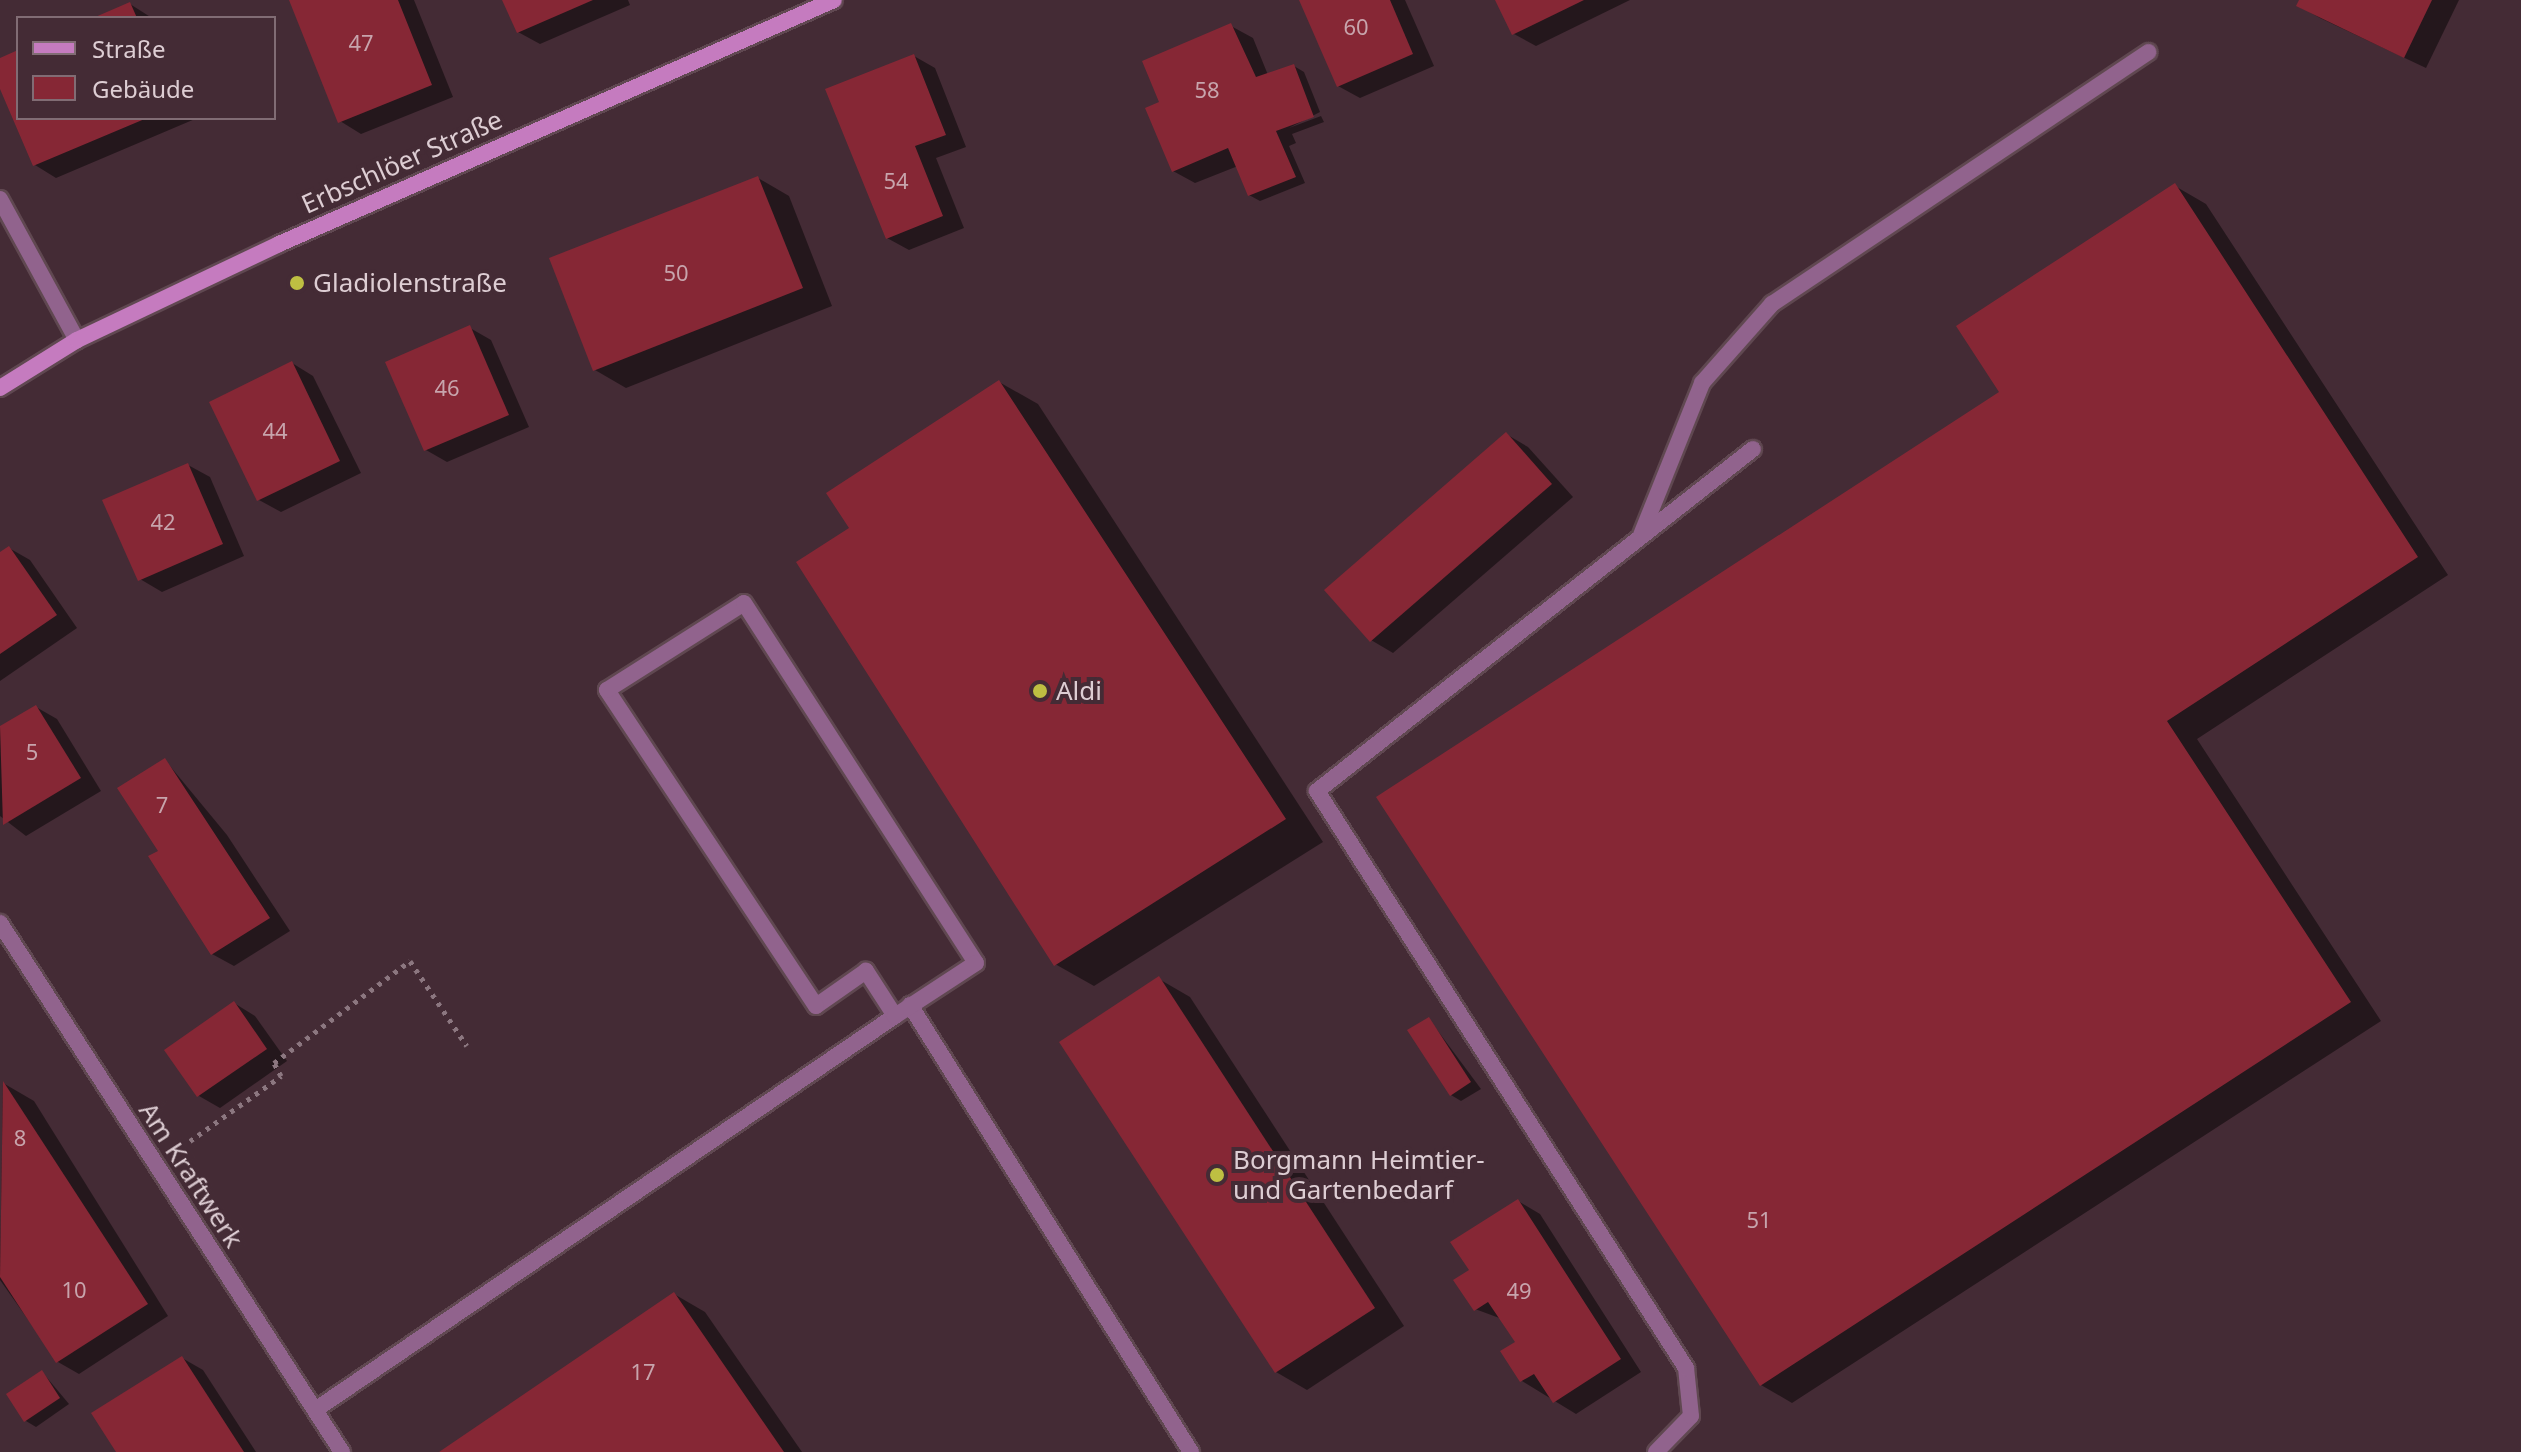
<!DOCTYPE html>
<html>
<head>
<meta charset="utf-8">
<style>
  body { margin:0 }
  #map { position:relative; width:2521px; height:1452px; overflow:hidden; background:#442b35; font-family:"Noto Sans",sans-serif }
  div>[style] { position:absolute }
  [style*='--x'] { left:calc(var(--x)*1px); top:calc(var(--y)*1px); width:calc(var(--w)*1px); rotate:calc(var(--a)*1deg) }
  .shadow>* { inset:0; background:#0007 }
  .building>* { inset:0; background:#862735 }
  .path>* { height:5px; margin-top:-2.5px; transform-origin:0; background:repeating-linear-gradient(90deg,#8c7780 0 4px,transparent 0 10px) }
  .roads { filter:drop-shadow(2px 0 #604851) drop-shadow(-2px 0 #604851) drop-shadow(0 2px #604851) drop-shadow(0 -2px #604851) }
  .lane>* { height:16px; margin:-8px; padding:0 8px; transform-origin:8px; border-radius:8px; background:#91638d }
  .street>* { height:16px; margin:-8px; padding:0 8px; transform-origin:8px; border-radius:8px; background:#91638d }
  .secondary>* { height:16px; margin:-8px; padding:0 8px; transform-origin:8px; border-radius:8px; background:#c57bbf }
  .dots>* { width:22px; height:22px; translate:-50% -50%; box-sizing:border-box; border:4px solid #442b35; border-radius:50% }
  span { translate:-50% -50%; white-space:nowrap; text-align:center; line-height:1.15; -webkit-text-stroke:8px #442b35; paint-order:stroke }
  .number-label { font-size:22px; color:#c7a4ac }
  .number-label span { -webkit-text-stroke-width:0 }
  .street-label { font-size:26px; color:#ddcdd3 }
  .poi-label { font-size:26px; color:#ddcdd3 }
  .left { translate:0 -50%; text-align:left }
  .legend { position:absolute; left:16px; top:16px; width:260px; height:104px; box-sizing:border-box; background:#442b35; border:2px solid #816c74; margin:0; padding:10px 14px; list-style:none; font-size:24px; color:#ddcdd3 }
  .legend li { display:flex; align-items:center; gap:16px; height:40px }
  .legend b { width:40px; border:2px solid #816c74 }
</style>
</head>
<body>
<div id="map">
  <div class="shadow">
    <i style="clip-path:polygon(292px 0,414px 0,453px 97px,361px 134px,340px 121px)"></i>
    <i style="clip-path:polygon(505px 0,628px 0,630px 5px,540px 44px,518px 32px)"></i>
    <i style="clip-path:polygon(1301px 0,1405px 0,1434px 66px,1360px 98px,1338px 86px)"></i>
    <i style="clip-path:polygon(1497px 0,1630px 0,1536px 46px,1514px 34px)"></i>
    <i style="clip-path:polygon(2301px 0,2459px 0,2426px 68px,2320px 18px,2299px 6px)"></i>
    <i style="clip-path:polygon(130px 4px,152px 18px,98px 18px)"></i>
    <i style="clip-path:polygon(1231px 26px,1253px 38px,1268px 75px,1294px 66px,1304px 72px,1320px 112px,1289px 128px,1321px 116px,1324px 122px,1292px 134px,1296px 143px,1289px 146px,1305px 183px,1260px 201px,1249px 195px,1238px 166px,1195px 183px,1173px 171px,1162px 103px)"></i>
    <i style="clip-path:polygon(18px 52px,18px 118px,195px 119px,56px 178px,35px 165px,0 84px,0 60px)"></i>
    <i style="clip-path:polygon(914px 56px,935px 68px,966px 147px,936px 158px,964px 228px,909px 250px,887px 238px)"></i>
    <i style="clip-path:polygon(758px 178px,789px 196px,832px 306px,626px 388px,595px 370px)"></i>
    <i style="clip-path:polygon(2175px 186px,2206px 204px,2448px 575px,2197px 739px,2381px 1021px,1792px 1403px,1761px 1385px,2001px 393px)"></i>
    <i style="clip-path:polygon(470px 328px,491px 340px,529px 427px,447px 462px,426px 450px)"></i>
    <i style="clip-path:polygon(292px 363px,313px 376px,361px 473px,281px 512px,259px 500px)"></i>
    <i style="clip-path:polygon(999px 382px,1038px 404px,1323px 842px,1094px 986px,1055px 964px,852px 528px)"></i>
    <i style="clip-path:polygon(1506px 434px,1528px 447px,1573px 497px,1393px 653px,1371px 640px)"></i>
    <i style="clip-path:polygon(188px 465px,210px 477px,244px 556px,162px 592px,140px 579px)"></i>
    <i style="clip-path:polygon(9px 548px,30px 560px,77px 628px,0 681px,0 554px)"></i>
    <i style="clip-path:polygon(36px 707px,57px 719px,101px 791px,26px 836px,0 816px,0 728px)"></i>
    <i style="clip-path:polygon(165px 760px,227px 835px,290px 931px,234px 966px,212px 954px,160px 851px)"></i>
    <i style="clip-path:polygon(1159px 979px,1190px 997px,1404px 1326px,1307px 1390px,1276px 1372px)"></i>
    <i style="clip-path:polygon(234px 1003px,255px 1016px,287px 1061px,220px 1108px,199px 1096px)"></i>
    <i style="clip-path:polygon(1429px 1019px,1481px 1089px,1461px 1101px,1451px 1095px)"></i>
    <i style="clip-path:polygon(3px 1083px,34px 1101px,168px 1316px,79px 1374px,58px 1362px,0 1280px)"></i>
    <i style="clip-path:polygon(1518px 1201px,1540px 1214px,1641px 1372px,1576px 1414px,1522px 1381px,1518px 1343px,1502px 1319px,1475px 1309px,1472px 1271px)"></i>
    <i style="clip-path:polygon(674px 1294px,705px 1312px,802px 1452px,443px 1452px)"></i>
    <i style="clip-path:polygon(182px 1358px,203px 1370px,256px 1452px,119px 1452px)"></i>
    <i style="clip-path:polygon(43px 1373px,69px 1404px,36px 1427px,26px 1421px)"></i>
  </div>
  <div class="building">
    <i style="clip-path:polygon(289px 0,398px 0,432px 85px,338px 123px)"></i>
    <i style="clip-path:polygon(502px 0,593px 0,517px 33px)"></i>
    <i style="clip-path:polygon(1299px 0,1390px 0,1413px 54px,1337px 87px)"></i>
    <i style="clip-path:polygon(1495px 0,1584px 0,1512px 35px)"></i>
    <i style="clip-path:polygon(2299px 0,2432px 0,2404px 58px,2296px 6px)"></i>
    <i style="clip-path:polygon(130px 2px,137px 18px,93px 18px)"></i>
    <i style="clip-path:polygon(1231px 23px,1256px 77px,1294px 64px,1314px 117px,1276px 131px,1296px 177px,1248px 196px,1228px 148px,1172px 172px,1145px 108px,1159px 102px,1142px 61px)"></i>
    <i style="clip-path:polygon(18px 50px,18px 118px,147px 118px,33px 166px,0 89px,0 58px)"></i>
    <i style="clip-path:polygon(914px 54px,946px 135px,915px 146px,943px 216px,886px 239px,825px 89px)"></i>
    <i style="clip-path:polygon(758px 176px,803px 288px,593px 371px,549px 258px)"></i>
    <i style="clip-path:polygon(2175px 183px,2418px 557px,2167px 721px,2351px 1002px,1760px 1386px,1376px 797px,1999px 392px,1956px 326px)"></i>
    <i style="clip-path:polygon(470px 325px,509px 415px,424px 451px,385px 362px)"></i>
    <i style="clip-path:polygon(292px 361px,340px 461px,257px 501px,209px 402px)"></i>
    <i style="clip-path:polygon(999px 380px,1286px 819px,1054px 966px,796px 562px,849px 528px,826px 493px)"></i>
    <i style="clip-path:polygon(1506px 432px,1552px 484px,1370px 642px,1324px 590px)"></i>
    <i style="clip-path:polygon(188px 463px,223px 544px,138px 581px,102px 500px)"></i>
    <i style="clip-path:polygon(9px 546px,57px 615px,0 654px,0 552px)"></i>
    <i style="clip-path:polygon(36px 705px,81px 778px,3px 825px,0 726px)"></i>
    <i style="clip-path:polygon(165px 758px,270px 918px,211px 955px,148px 856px,158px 851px,117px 788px)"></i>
    <i style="clip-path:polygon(1159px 976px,1375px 1308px,1275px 1373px,1059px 1042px)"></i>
    <i style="clip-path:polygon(234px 1001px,267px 1049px,197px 1097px,164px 1050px)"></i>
    <i style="clip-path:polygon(1429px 1017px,1471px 1082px,1450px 1096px,1407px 1030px)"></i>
    <i style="clip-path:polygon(3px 1081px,148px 1304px,56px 1363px,0 1277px)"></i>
    <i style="clip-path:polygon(1518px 1199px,1621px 1359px,1553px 1403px,1534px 1374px,1520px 1382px,1500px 1351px,1515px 1342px,1488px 1302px,1474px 1311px,1453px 1280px,1469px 1270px,1450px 1242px)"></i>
    <i style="clip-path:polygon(674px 1292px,784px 1452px,439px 1452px)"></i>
    <i style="clip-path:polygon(182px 1356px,244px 1452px,116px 1452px,91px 1413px)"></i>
    <i style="clip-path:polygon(42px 1370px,60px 1398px,24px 1422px,6px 1394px)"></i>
  </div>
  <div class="path">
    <i style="--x:190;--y:1141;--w:112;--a:-35.5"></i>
    <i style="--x:281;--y:1076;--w:15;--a:-118"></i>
    <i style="--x:274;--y:1063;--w:170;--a:-36.9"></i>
    <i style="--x:410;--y:961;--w:102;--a:56.2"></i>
  </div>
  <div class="roads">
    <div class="lane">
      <i style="--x:1641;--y:535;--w:164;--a:-68.1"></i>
      <i style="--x:1702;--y:383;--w:106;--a:-48.5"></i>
      <i style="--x:1772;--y:304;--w:453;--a:-33.8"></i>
      <i style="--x:910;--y:1005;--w:528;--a:57.85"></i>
      <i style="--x:315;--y:1410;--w:701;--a:-34.19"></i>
      <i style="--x:895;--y:1016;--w:54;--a:-122.8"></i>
      <i style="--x:866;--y:971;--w:61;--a:145"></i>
      <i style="--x:816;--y:1006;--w:379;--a:-123.5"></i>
      <i style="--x:607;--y:690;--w:162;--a:-32.4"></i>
      <i style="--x:744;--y:603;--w:428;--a:57.2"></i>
      <i style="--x:976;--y:963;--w:97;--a:146.8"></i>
      <i style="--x:1656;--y:1452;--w:50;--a:-45.8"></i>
      <i style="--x:1691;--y:1416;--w:48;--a:-95.9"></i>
      <i style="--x:1686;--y:1368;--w:685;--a:-122.6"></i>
      <i style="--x:1317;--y:791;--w:554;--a:-38.11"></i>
    </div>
    <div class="street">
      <i style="--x:0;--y:199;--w:161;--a:61.4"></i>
      <i style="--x:0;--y:923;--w:630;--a:57.12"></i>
    </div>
    <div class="secondary">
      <i style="--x:0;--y:388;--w:91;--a:-31.9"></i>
      <i style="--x:77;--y:340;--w:224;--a:-25.4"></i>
      <i style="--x:279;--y:244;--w:606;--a:-23.73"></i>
    </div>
  </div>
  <div class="dots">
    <i style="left:297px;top:283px;background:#bebf42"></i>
    <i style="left:1040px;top:691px;background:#bebf42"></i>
    <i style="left:1217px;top:1175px;background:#bebf42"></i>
  </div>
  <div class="number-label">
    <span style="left:1356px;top:27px">60</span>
    <span style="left:361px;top:43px">47</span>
    <span style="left:1207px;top:90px">58</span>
    <span style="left:896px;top:181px">54</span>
    <span style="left:676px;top:273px">50</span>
    <span style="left:447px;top:388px">46</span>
    <span style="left:275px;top:431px">44</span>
    <span style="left:163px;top:522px">42</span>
    <span style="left:32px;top:752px">5</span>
    <span style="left:162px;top:805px">7</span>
    <span style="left:20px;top:1138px">8</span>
    <span style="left:1759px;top:1220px">51</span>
    <span style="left:74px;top:1290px">10</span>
    <span style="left:1519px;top:1291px">49</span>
    <span style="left:643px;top:1372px">17</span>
  </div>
  <div class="street-label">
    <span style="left:402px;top:162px;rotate:-24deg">Erbschlöer Straße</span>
    <span style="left:191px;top:1175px;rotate:57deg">Am Kraftwerk</span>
  </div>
  <div class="poi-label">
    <span class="left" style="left:313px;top:283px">Gladiolenstraße</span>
    <span class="left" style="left:1056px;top:691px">Aldi</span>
    <span class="left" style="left:1233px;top:1175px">Borgmann Heimtier-<br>und Gartenbedarf</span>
  </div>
  <ul class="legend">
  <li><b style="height:10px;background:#c57bbf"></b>Straße</li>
  <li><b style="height:22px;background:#862735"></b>Gebäude</li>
  </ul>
</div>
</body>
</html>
